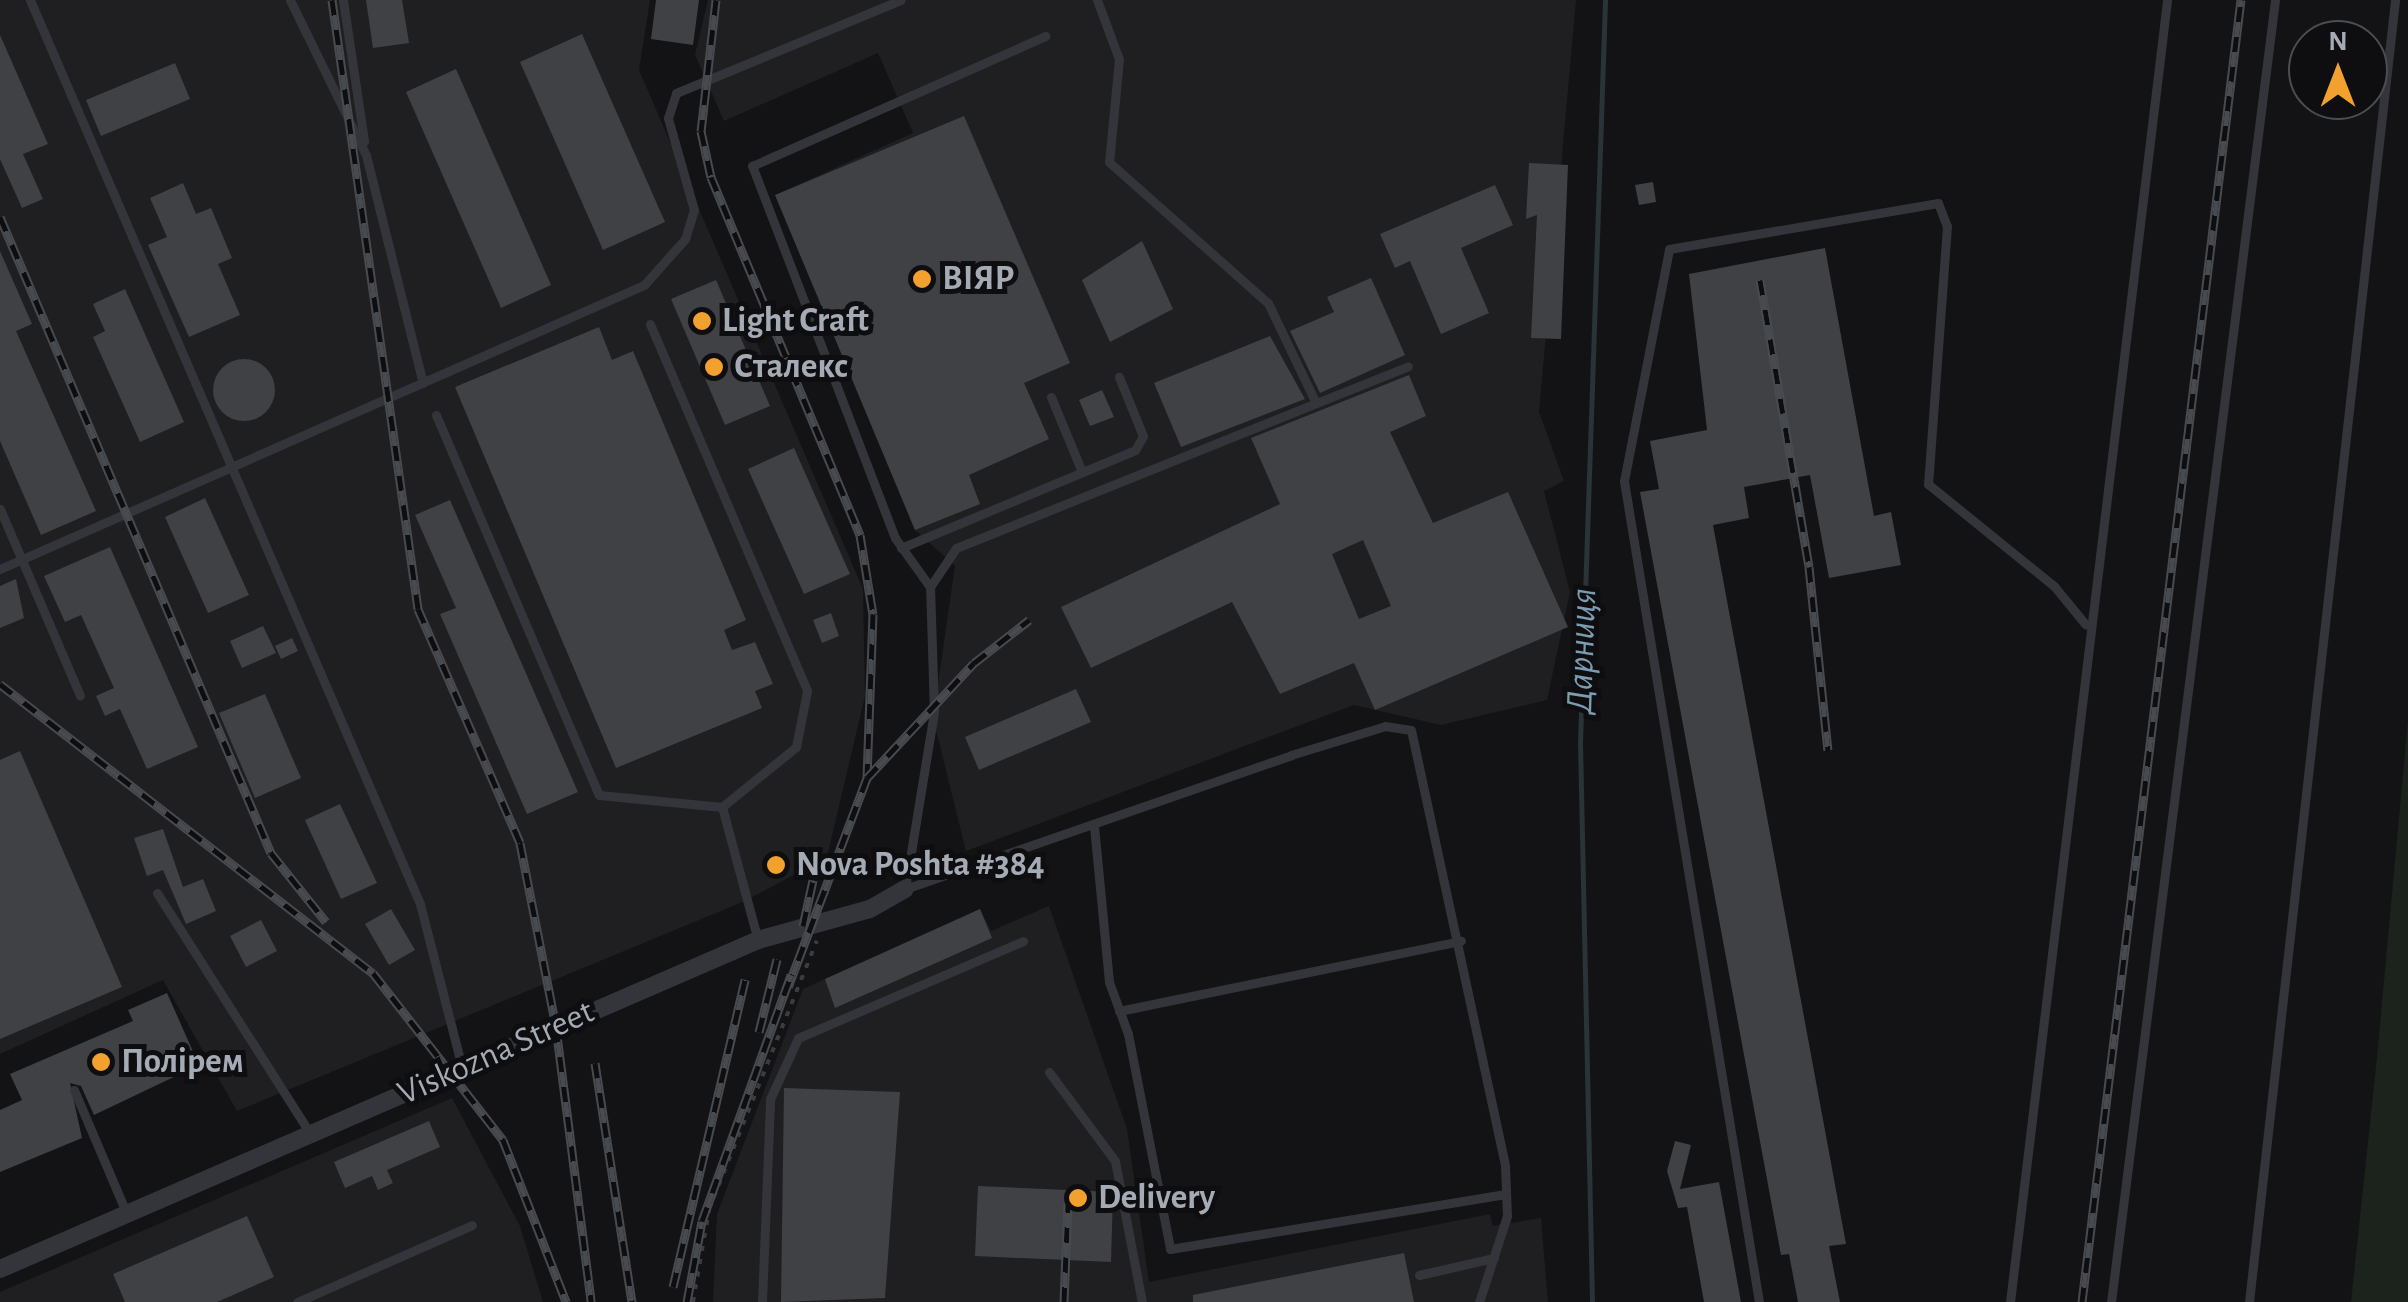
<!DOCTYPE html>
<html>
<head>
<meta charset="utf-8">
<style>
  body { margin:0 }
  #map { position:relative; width:2408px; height:1302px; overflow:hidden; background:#131315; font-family:"Alegreya Sans",sans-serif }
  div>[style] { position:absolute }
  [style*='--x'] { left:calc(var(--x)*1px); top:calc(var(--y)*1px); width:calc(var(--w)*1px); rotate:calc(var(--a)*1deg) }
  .built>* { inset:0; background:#1f1f22 }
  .green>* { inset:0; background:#1b231c }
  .stream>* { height:5px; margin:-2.5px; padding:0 2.5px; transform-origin:2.5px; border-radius:2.5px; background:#293338 }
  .building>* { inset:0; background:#3f4145 }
  .round { border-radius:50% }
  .path>* { height:4px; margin-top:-2px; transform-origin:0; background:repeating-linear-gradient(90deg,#3a3c41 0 5px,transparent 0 13px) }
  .service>* { height:9px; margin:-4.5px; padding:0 4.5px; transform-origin:4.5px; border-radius:4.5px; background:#34353a }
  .minor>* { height:18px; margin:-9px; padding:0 9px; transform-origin:9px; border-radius:9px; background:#34353a }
  .rail>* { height:9px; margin-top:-4.5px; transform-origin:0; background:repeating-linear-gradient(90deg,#0e0e10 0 15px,#474a4f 0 30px); box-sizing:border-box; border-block:2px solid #474a4f }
  .dots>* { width:28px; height:28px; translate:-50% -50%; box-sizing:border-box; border:5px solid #0e0e10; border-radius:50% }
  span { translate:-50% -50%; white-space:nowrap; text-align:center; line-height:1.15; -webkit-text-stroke:10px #0e0e10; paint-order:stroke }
  .poi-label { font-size:35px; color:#a5abb5; font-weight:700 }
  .left { translate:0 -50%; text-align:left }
  .street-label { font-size:35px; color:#a5abb5 }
  .water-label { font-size:38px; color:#7b9cb1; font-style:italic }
  .north { position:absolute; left:2288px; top:20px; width:100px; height:100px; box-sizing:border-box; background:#0e0e10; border:2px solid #4a4d52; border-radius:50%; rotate:0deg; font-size:28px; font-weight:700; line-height:40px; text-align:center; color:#a5abb5 }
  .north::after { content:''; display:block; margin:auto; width:35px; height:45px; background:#f2a12e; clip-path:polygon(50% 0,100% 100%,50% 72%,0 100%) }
</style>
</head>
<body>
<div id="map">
  <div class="built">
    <i style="clip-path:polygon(0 0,650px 0,639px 70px,863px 589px,865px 696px,827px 857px,745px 901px,237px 1111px,163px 980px,0 1054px)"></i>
    <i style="clip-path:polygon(708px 0,1576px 0,1539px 412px,1564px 481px,1544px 491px,1570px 592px,1547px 700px,1441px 725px,1354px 705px,966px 851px,933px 718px,955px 566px,915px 530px,775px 195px,913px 133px,878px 53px,724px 121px,695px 55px)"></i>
    <i style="clip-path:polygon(1049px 906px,1127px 1129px,1149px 1282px,1490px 1214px,1493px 1226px,1541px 1218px,1548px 1302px,713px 1302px,717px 1214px,803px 989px,980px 909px,991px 931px)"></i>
    <i style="clip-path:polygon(452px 1098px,520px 1226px,543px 1302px,0 1302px,0 1292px)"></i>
  </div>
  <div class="green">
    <i style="clip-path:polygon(2408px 720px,2408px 1302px,2351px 1302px,2377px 1057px)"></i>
  </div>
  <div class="stream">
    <i style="--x:1592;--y:1302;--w:559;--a:-91.23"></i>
    <i style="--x:1580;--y:743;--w:743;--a:-88.07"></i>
  </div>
  <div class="building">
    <i style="clip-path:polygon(366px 0,402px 0,409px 43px,373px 48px)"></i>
    <i style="clip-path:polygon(656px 0,699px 0,693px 45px,651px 39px)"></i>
    <i style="clip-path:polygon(582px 34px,665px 222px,603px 250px,520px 62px)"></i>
    <i style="clip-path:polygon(0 35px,48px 144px,23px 154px,43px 199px,22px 208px,0 159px)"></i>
    <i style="clip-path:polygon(175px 63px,190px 99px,101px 136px,86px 100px)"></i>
    <i style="clip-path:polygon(456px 69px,551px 285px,501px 308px,406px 92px)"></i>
    <i style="clip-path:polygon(964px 116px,1070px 363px,1024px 383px,1049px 439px,969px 475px,980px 504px,915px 530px,775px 195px)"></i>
    <i style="clip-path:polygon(1529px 163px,1568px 165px,1561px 339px,1531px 338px,1537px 215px,1526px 219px)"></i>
    <i style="clip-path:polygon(1653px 182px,1656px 202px,1639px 205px,1635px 185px)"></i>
    <i style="clip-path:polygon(183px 183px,196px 214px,211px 208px,232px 258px,218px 264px,240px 315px,189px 337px,148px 245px,167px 237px,150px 198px)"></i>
    <i style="clip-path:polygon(1495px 185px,1513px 225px,1461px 248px,1489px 313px,1441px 334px,1410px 261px,1395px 268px,1380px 234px)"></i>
    <i style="clip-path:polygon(1142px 241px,1173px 309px,1110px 342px,1082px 280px)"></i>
    <i style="clip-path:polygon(1825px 248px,1874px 516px,1891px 512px,1901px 565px,1829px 578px,1810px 475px,1744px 487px,1749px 518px,1713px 525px,1846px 1244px,1829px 1246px,1840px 1302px,1798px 1302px,1789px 1254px,1781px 1255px,1640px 492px,1659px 489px,1650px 441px,1707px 430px,1689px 274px)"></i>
    <i style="clip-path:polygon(0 251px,32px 324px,16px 331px,96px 511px,41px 535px,0 441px)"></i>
    <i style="clip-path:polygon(1371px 278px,1405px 355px,1320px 393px,1290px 331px,1334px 312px,1327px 297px)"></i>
    <i style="clip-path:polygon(716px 280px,770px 406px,725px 425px,671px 299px)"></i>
    <i style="clip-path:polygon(125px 289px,184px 422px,140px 442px,93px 337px,105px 331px,93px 304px)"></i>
    <i style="clip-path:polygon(599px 327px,612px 360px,633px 351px,746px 620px,724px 630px,732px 650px,755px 642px,773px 684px,755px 691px,762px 708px,616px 768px,455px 387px)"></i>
    <i style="clip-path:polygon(1270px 336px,1305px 399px,1181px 447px,1154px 383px)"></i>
    <i class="round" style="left:213px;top:359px;width:62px;height:62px"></i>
    <i style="clip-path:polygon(evenodd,1409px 375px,1426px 416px,1390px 432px,1433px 523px,1508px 492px,1568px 627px,1375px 710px,1354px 663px,1280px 694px,1232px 602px,1091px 668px,1061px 607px,1280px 504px,1251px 438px,1409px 375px,1363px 540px,1391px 606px,1359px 619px,1332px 554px,1363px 540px)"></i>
    <i style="clip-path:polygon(1102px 390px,1114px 417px,1090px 426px,1079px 400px)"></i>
    <i style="clip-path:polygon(794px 448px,850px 574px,804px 594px,748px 469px)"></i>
    <i style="clip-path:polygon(205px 498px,249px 595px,208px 613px,165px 517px)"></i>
    <i style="clip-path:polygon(450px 500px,578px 792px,527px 814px,440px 614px,456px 608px,415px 515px)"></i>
    <i style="clip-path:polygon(110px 547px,198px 747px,147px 769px,120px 709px,105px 716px,96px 696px,114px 688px,81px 615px,65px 622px,44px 576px)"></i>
    <i style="clip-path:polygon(16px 579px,24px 618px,0 628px,0 586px)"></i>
    <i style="clip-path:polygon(831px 613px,839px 636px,822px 643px,813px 620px)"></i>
    <i style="clip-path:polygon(263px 626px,276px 653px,242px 668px,230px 641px)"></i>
    <i style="clip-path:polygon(292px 638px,298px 651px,281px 659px,275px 646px)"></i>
    <i style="clip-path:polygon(1076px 689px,1091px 722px,979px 770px,965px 737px)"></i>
    <i style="clip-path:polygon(265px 694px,301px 778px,255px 798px,219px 713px)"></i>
    <i style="clip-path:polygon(20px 751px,122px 987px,0 1039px,0 760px)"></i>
    <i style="clip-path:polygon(340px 804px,377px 883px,341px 899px,305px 820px)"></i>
    <i style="clip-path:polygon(163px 829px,183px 887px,203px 879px,216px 911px,186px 924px,163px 870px,147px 876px,134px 838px)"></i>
    <i style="clip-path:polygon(391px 909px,415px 950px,389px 965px,365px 924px)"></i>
    <i style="clip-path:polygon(980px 909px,992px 938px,835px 1008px,825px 979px)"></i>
    <i style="clip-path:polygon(261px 920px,277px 951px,246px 967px,230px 936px)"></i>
    <i style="clip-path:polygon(167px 993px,199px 1065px,94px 1115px,81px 1086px,70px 1083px,82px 1138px,0 1172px,0 1110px,22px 1100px,10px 1074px,133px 1021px,128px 1010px)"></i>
    <i style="clip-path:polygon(784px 1088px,900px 1092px,885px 1298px,781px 1302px)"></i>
    <i style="clip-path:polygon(429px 1121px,440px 1147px,387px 1170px,393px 1183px,378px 1190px,372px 1176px,345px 1188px,334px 1162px)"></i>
    <i style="clip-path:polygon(1675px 1141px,1691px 1145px,1680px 1189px,1719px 1182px,1741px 1302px,1704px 1302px,1687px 1207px,1678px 1208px,1667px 1171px)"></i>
    <i style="clip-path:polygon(978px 1186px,1113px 1192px,1111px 1262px,975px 1256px)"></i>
    <i style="clip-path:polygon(247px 1216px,274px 1277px,217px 1302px,125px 1302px,113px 1274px)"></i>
    <i style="clip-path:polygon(1404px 1253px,1414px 1302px,1193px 1302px,1193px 1295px)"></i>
  </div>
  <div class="path">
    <i style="--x:693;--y:1302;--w:94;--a:-80.2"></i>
    <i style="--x:709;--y:1209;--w:289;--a:-68.1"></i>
  </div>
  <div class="service">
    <i style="--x:30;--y:0;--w:985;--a:66.66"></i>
    <i style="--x:420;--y:904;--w:168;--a:75.6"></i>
    <i style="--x:290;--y:0;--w:173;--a:63.9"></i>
    <i style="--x:366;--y:155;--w:235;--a:76"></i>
    <i style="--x:343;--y:0;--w:143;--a:81.5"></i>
    <i style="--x:1097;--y:0;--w:63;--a:69.6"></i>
    <i style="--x:1119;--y:59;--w:103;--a:95.5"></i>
    <i style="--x:1109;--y:162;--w:213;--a:41.6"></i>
    <i style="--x:1268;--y:303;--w:111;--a:64.4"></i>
    <i style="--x:650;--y:324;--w:399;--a:66.8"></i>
    <i style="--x:807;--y:691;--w:57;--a:101.1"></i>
    <i style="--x:796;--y:747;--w:95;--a:141"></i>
    <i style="--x:722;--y:807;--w:138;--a:74.9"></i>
    <i style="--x:1051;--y:397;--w:81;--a:67.5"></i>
    <i style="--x:436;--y:415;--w:413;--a:66.8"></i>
    <i style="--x:599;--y:795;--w:124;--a:5.6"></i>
    <i style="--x:0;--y:509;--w:203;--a:66.8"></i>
    <i style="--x:901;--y:548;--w:254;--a:-22.7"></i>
    <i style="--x:1135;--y:450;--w:16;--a:-60"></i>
    <i style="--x:1143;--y:436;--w:64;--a:-112.1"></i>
    <i style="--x:0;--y:569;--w:704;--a:-23.8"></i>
    <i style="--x:644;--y:285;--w:62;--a:-48.3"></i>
    <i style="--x:685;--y:239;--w:30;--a:-73"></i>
    <i style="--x:694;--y:210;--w:96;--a:-105.8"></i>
    <i style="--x:668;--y:118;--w:26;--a:-72"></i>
    <i style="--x:676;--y:93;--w:243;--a:-22.5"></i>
    <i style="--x:930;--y:587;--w:47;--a:-56.3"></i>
    <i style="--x:956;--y:548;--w:487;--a:-21.9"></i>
    <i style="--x:1094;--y:826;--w:157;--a:84.5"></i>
    <i style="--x:1109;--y:982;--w:55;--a:69.9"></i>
    <i style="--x:1128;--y:1034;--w:219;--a:78.9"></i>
    <i style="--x:1170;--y:1249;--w:340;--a:-9.3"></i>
    <i style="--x:905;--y:889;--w:409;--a:-19.1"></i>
    <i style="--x:1291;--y:755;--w:98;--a:-17.1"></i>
    <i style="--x:1385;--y:726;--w:26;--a:9"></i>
    <i style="--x:1411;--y:730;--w:446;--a:77.8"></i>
    <i style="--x:1505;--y:1166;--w:50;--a:87.7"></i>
    <i style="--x:1507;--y:1216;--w:90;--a:108"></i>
    <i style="--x:905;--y:889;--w:179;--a:-80.7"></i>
    <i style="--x:934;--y:712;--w:125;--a:-91.8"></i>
    <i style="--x:930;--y:587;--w:60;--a:-125.5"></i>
    <i style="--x:895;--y:538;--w:399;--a:-111"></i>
    <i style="--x:752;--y:166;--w:321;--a:-23.9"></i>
    <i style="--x:157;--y:893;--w:287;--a:57.5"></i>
    <i style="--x:1119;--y:1011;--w:349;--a:-11.6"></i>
    <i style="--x:1049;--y:1072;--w:111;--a:53.4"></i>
    <i style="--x:1115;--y:1161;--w:144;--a:79.2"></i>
    <i style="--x:74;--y:1090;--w:135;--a:66.9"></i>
    <i style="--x:1419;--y:1275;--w:77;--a:-12.8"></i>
    <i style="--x:297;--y:1302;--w:191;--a:-23.7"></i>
    <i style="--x:762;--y:1302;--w:203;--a:-87.7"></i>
    <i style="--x:770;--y:1099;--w:67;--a:-65.3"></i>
    <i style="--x:798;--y:1038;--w:245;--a:-23.3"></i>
    <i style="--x:1759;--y:1302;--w:832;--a:-99.34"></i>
    <i style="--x:1624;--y:481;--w:236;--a:-79"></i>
    <i style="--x:1669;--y:249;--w:273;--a:-9.7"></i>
    <i style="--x:1938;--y:203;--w:25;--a:69"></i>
    <i style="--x:1947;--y:226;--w:259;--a:94.2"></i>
    <i style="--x:1928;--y:484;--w:162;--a:39"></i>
    <i style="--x:2054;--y:586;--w:50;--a:50.6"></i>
    <i style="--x:2010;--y:1302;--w:1311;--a:-83.12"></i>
    <i style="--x:2111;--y:1302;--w:1312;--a:-82.82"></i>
    <i style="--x:2249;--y:1302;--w:1310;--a:-83.6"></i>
  </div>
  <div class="minor">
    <i style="--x:0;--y:1269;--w:826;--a:-23.46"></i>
    <i style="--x:758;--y:940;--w:116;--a:-15.5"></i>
    <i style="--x:870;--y:909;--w:40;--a:-29.7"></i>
  </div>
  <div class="rail">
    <i style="--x:332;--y:0;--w:615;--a:81.96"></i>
    <i style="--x:418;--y:609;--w:255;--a:66.4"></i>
    <i style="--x:520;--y:843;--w:187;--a:78.9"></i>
    <i style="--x:556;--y:1027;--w:277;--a:82.7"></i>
    <i style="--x:716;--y:0;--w:132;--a:96.5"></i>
    <i style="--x:701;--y:131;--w:47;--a:77.7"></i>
    <i style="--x:711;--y:177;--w:388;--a:67.4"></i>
    <i style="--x:860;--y:535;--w:80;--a:80.7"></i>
    <i style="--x:873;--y:614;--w:164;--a:92.1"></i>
    <i style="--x:867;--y:778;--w:223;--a:110.7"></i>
    <i style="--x:0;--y:217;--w:691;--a:66.92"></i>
    <i style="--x:271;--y:853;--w:88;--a:51.4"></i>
    <i style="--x:1760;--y:280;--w:291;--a:80.3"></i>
    <i style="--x:1809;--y:567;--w:184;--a:84.1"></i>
    <i style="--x:0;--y:684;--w:472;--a:37.8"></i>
    <i style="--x:373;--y:973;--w:212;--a:52.1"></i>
    <i style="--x:503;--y:1140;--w:174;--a:68.7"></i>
    <i style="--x:867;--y:778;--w:157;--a:-47.1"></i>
    <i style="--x:974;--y:663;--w:70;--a:-38"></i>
    <i style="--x:803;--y:926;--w:47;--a:-77.7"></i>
    <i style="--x:759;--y:1032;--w:75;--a:-76.1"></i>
    <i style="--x:595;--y:1063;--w:242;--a:81.2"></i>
    <i style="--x:673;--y:1287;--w:316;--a:-76.8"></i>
    <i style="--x:687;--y:1302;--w:82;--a:-79.5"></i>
    <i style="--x:702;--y:1221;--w:262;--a:-70.1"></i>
    <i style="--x:1064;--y:1302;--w:100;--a:-87.7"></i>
    <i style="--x:2082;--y:1302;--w:1312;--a:-83.04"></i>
  </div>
  <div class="dots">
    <i style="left:922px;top:279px;background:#f2a12e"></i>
    <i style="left:702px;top:321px;background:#f2a12e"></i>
    <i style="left:714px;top:367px;background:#f2a12e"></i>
    <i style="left:776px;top:865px;background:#f2a12e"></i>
    <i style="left:101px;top:1062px;background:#f2a12e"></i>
    <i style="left:1078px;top:1198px;background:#f2a12e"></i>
  </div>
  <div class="poi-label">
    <span class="left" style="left:942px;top:279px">ВІЯР</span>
    <span class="left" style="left:722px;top:321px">Light Craft</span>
    <span class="left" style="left:734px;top:367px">Сталекс</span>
    <span class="left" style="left:796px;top:865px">Nova Poshta #384</span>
    <span class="left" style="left:121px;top:1062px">Полірем</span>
    <span class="left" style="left:1098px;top:1198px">Delivery</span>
  </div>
  <div class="street-label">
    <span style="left:496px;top:1053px;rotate:-24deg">Viskozna Street</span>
  </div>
  <div class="water-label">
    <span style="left:1583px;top:651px;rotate:-88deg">Дарниця</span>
  </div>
  <div class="north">N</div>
</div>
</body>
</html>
